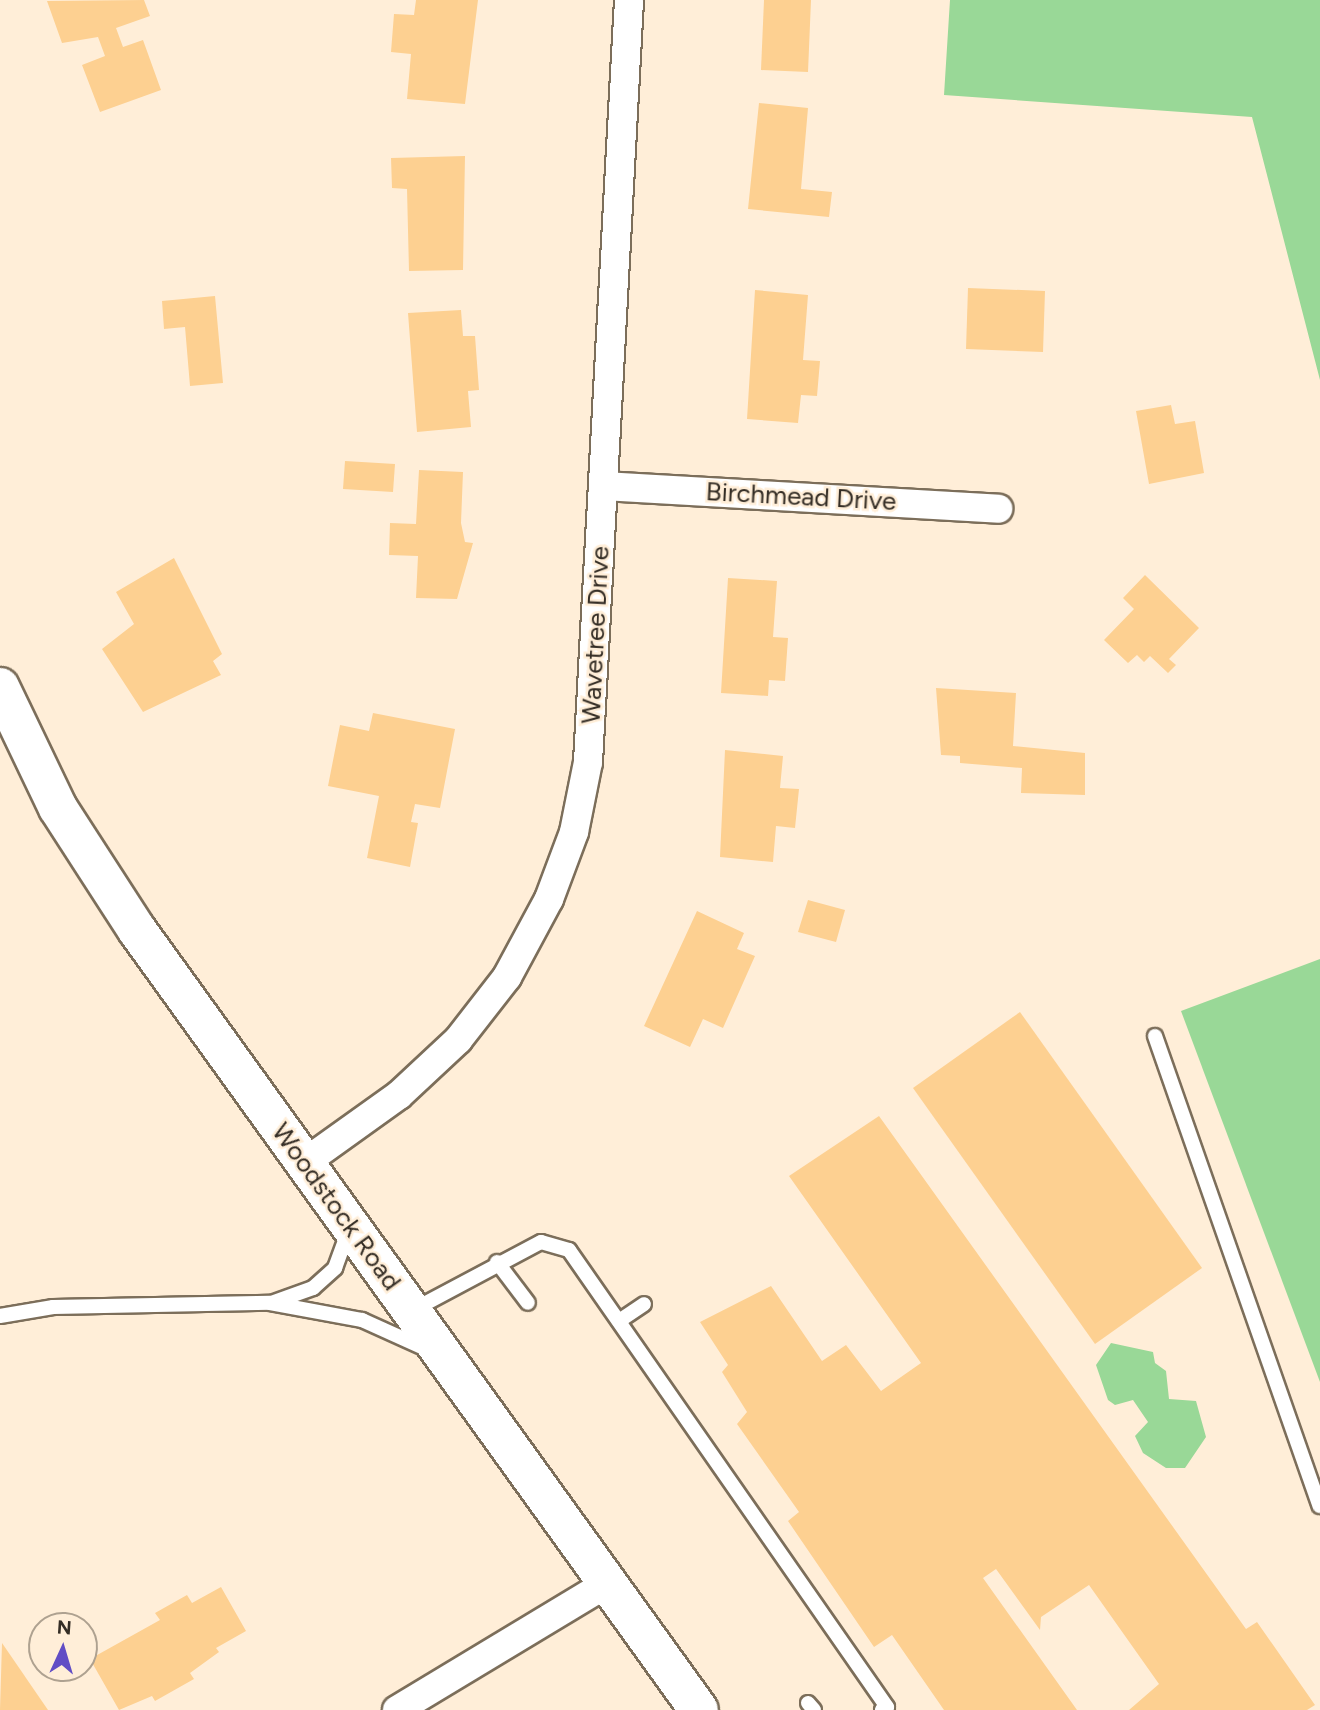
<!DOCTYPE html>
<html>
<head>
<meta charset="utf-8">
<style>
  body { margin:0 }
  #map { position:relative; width:1320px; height:1710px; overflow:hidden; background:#ffeed8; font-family:Figtree,sans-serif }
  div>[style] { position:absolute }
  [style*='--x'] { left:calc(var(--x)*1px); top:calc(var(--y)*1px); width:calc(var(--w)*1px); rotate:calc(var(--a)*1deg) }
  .green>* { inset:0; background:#99d897 }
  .building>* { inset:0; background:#fdd091 }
  .roads { filter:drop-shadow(2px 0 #7c6e5a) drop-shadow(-2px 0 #7c6e5a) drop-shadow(0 2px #7c6e5a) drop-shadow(0 -2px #7c6e5a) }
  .lane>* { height:14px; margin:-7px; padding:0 7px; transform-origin:7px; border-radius:7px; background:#fff }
  .street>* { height:28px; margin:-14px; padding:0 14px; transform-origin:14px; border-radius:14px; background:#fff }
  .secondary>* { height:38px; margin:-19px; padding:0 19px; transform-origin:19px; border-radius:19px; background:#fff }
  span { translate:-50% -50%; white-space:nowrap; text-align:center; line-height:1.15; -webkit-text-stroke:5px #ffeed8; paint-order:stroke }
  .street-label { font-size:26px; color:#342d25 }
  .north { position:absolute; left:28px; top:1612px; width:70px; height:70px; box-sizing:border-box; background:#ffeed8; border:2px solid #aea190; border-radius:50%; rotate:4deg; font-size:19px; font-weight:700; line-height:28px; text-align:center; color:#342d25 }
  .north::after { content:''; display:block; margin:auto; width:24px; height:32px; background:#614dc5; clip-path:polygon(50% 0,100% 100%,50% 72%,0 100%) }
</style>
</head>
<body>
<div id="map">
  <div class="green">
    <i style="clip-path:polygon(950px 0,1320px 0,1320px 380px,1252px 117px,944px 95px)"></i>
    <i style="clip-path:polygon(1320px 959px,1320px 1382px,1181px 1011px)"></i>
    <i style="clip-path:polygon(1111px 1343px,1153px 1352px,1155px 1363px,1166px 1371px,1169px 1399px,1196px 1401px,1206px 1437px,1185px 1468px,1166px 1468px,1143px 1453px,1135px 1436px,1148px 1422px,1133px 1400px,1115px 1405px,1108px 1400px,1096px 1365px)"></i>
  </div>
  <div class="building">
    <i style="clip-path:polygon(144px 0,150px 16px,116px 28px,123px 47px,143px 40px,161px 90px,100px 112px,82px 65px,105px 56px,98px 37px,62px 43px,47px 1px)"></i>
    <i style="clip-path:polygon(416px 0,478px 0,465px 104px,407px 99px,411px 54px,391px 52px,394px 14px,414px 15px)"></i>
    <i style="clip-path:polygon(764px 0,811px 0,808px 72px,761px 70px)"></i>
    <i style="clip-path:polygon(759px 103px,808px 108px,801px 189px,832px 192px,829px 217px,748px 209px)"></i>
    <i style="clip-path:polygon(465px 156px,463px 270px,409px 271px,407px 189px,392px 188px,391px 158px)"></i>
    <i style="clip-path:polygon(968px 288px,1045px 291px,1043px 352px,966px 349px)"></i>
    <i style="clip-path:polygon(755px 290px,808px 295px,803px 360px,820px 361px,817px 396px,801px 395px,798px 423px,747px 419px)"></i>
    <i style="clip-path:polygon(215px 296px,223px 383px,190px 386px,185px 327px,164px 329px,162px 301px)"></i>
    <i style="clip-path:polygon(461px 310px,463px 336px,475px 336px,479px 390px,468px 391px,471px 427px,417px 432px,408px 313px)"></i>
    <i style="clip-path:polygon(1171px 405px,1175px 424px,1195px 421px,1204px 473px,1149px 484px,1136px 411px)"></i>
    <i style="clip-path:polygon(345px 461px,395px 464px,393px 492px,343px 489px)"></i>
    <i style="clip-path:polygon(419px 470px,463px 472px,461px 523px,465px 542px,473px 543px,457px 599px,416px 598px,418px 556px,389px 555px,390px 523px,416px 524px)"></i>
    <i style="clip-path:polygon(174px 558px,222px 654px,213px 661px,221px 675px,143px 712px,102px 649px,134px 624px,116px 592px)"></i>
    <i style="clip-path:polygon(1145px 575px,1199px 628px,1169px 659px,1176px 665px,1168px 673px,1150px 656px,1144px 662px,1137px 655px,1128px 663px,1104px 640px,1134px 609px,1123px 598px)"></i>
    <i style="clip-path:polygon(728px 578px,777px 581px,773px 637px,788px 638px,785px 681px,769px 680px,768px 696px,721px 693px)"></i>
    <i style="clip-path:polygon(936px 688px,1016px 693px,1013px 746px,1085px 753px,1085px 795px,1021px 793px,1022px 768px,960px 763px,960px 756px,941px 755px)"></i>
    <i style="clip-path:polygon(373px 713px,455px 729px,440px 808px,415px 804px,411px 822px,418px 823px,410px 867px,367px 858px,379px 796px,328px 786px,340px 725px,369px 731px)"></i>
    <i style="clip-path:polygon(725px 750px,783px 756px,780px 788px,799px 789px,795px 828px,776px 826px,773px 862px,720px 857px)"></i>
    <i style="clip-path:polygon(808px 900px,845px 910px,836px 942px,798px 932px)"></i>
    <i style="clip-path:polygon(697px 911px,744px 933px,737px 949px,755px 956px,723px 1028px,703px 1019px,690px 1047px,644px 1026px)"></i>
    <i style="clip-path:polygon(1020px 1012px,1202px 1268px,1095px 1344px,913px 1088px)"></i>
    <i style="clip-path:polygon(879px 1116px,1246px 1629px,1257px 1622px,1315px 1705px,1307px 1710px,1129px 1710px,1159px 1684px,1089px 1585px,1041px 1617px,1040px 1630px,996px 1569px,983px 1578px,1077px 1710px,944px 1710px,892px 1635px,874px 1647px,788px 1521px,799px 1512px,737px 1424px,747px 1412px,722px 1372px,728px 1365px,700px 1322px,771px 1286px,822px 1361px,846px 1345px,881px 1391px,921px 1363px,789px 1176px)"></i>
    <i style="clip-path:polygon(221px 1587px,246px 1631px,216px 1648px,219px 1652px,190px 1673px,194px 1679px,155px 1701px,152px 1696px,119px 1710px,90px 1659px,160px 1620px,155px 1613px,187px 1595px,192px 1603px)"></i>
    <i style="clip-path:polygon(2px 1643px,48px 1710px,0 1710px)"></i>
  </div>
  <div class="roads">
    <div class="lane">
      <i style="--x:1155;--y:1036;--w:498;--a:70.7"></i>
      <i style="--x:497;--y:1262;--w:51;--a:52.9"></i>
      <i style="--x:271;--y:1303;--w:45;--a:-19.7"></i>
      <i style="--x:313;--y:1288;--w:30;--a:-42"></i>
      <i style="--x:335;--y:1268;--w:38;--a:-70"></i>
      <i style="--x:413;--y:1310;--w:145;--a:-28"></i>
      <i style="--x:541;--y:1242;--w:29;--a:16"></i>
      <i style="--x:569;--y:1250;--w:557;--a:55.17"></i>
      <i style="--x:887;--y:1707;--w:6;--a:149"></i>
      <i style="--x:0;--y:1316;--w:54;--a:-9.6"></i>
      <i style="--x:53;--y:1307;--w:217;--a:-1.1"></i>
      <i style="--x:270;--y:1303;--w:94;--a:10.5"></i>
      <i style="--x:362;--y:1320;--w:68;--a:24.3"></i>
      <i style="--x:619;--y:1321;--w:30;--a:-34"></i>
      <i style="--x:808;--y:1703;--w:9;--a:49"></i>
    </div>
    <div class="street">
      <i style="--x:604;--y:486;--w:395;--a:3.3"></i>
      <i style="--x:304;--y:1163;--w:117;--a:-35.6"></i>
      <i style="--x:399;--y:1095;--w:81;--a:-43"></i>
      <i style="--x:458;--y:1040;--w:80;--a:-52.1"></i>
      <i style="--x:507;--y:977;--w:89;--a:-61.7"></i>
      <i style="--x:549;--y:899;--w:72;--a:-69.5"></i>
      <i style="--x:574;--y:832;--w:71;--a:-78.7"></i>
      <i style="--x:588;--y:762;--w:763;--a:-86.92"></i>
      <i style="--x:397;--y:1710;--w:248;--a:-31.1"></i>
    </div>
    <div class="secondary">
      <i style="--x:0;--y:687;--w:134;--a:64.4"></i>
      <i style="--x:58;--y:808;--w:145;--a:57.1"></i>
      <i style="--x:137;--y:930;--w:961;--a:54.23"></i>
    </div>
  </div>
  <div class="street-label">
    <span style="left:801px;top:497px;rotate:3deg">Birchmead Drive</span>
    <span style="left:596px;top:635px;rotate:-87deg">Wavetree Drive</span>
    <span style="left:336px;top:1207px;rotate:54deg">Woodstock Road</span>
  </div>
  <div class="north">N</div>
</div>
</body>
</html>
